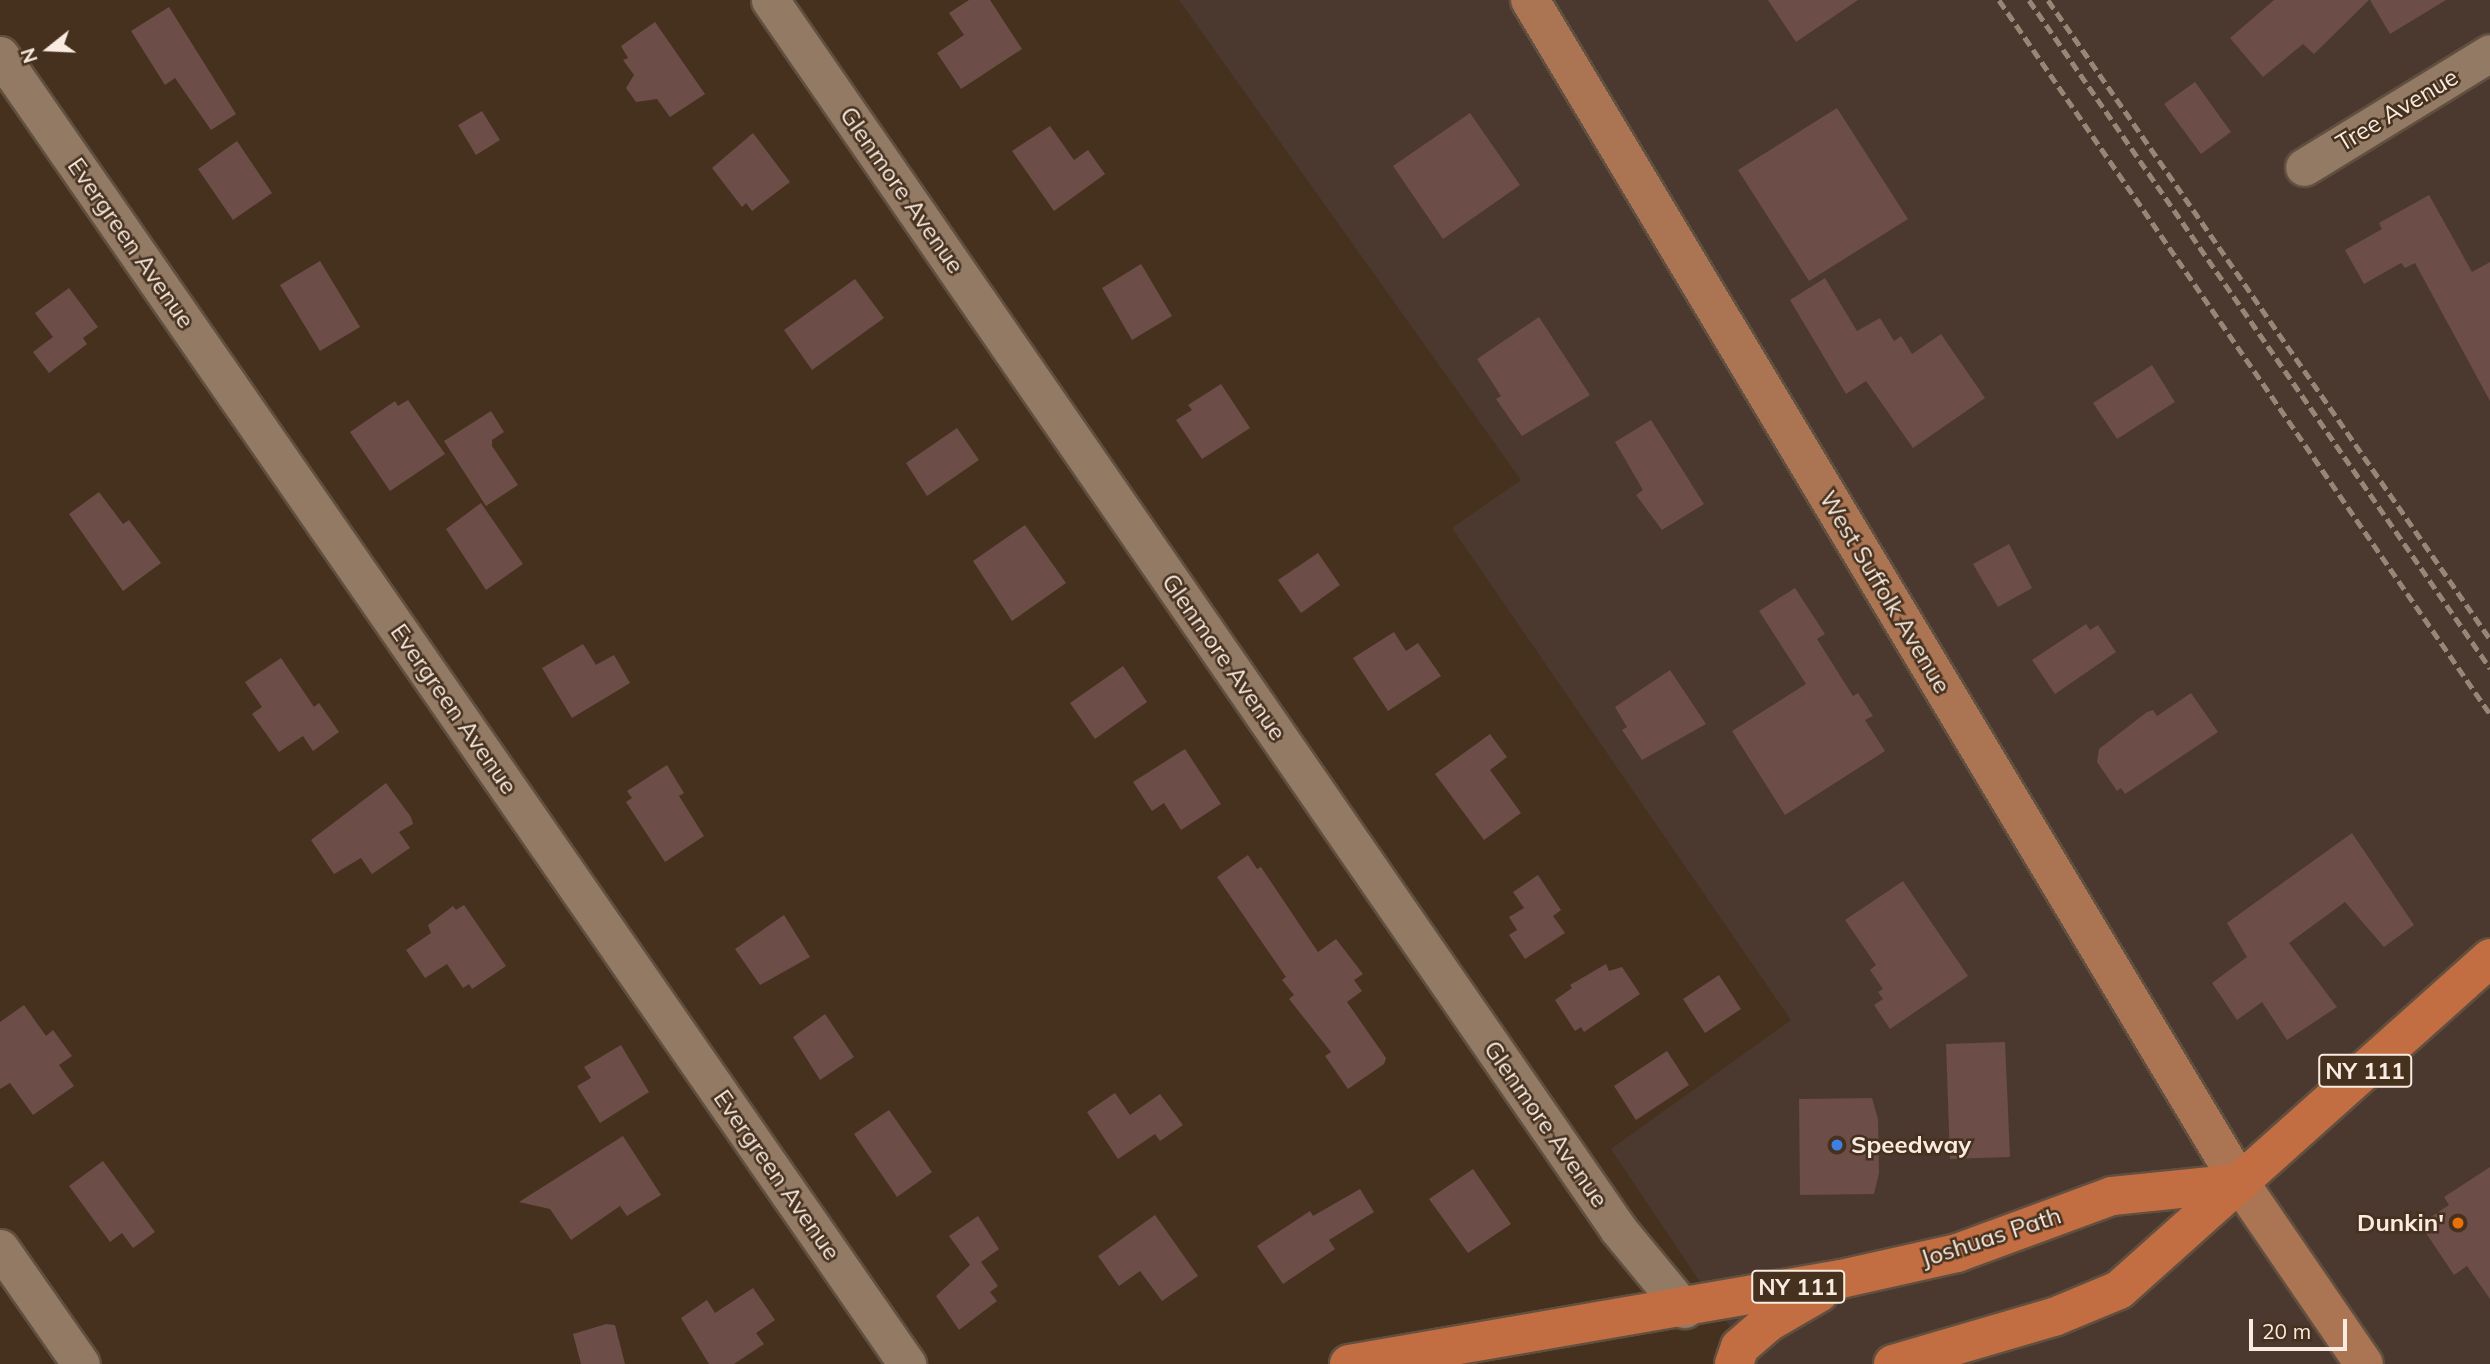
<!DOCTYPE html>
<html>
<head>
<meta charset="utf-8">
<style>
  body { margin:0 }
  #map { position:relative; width:2490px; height:1364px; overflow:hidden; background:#46311f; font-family:Mulish,sans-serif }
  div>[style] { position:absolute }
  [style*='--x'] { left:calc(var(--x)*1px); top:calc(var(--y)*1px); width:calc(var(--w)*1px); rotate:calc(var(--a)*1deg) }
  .industrial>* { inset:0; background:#4b3930 }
  .building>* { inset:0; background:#6c4d48 }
  .roads { filter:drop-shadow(2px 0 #614f3f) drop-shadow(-2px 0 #614f3f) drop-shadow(0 2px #614f3f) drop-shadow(0 -2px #614f3f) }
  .minor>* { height:37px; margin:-18.5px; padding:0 18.5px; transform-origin:18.5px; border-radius:18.5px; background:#927a65 }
  .secondary>* { height:38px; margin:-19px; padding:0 19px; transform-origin:19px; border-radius:19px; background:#ab7453 }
  .primary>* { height:38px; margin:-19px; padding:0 19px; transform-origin:19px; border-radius:19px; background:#c36e42 }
  .rail>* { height:5px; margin-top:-2.5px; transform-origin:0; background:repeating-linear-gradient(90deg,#988677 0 10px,transparent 0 15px) }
  .dots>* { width:19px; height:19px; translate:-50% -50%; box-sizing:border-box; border:4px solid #46311f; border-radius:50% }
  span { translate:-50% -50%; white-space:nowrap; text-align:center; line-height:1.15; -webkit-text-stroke:5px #46311f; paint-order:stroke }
  .shield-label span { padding:2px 5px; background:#46311f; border:2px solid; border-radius:5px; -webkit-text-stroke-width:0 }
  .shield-label { font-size:23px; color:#f9ebe0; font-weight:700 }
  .street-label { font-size:24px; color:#f9ebe0 }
  .poi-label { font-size:24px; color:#f9ebe0; font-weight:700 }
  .left { translate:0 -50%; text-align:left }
  .right { translate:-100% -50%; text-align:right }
  .north { position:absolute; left:14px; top:14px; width:70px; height:70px; -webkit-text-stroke:5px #46311f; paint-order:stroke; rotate:252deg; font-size:19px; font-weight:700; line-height:28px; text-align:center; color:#f9ebe0 }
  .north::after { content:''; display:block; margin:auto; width:24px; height:32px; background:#f9ebe0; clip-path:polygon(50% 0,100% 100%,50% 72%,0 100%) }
  .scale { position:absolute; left:2249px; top:1319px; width:98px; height:32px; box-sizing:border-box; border:4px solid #f9ebe0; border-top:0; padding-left:9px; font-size:21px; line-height:24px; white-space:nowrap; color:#f9ebe0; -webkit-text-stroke:5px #46311f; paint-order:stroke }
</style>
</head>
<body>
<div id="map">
  <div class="industrial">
    <i style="clip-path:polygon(1179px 0,2490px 0,2490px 1364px,1755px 1364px,1611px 1149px,1791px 1020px,1452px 528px,1521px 480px)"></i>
  </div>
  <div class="building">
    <i style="clip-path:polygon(969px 0,990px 0,1022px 49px,961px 89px,937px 53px,964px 35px,949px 13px)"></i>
    <i style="clip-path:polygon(1768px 0,1858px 0,1796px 42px)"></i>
    <i style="clip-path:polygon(2274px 0,2369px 0,2314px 54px,2303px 44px,2263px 77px,2230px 38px)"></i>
    <i style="clip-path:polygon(2370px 0,2446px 0,2390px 34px)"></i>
    <i style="clip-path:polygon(169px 7px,236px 114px,211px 130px,175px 78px,165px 85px,131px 31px)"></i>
    <i style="clip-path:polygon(655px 22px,705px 94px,670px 117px,657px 99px,636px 102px,626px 88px,634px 75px,623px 60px,628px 58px,621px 46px)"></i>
    <i style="clip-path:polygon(2195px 82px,2231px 132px,2201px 154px,2164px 104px)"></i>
    <i style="clip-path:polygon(1837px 108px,1908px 219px,1809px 281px,1738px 170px)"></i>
    <i style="clip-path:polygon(482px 111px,500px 140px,476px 155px,458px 125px)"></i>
    <i style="clip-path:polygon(1470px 113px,1520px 185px,1443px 239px,1393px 166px)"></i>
    <i style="clip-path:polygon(1050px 126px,1074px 160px,1088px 150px,1105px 174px,1054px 211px,1012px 151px)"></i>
    <i style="clip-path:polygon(753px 133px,790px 182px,752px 211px,746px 203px,742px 207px,712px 168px)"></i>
    <i style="clip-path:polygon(237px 141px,272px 193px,233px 220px,198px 169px)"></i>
    <i style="clip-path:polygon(2429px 195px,2472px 272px,2490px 262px,2490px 401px,2415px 263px,2405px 268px,2401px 263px,2364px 284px,2345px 250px,2382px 229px,2379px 223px)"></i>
    <i style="clip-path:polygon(320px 261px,360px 327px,320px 351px,280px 285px)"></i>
    <i style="clip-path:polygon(1141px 264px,1172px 316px,1132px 340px,1102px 288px)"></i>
    <i style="clip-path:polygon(1825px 278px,1857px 331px,1880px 318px,1894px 341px,1901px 336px,1912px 354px,1941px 334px,1985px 398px,1913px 448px,1866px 381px,1846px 394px,1790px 300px)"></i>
    <i style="clip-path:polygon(855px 279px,884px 318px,812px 370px,784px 330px)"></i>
    <i style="clip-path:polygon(69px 288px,98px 327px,83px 338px,87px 344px,49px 373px,33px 352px,53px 337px,35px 313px)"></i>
    <i style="clip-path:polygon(1539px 317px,1590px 395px,1522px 436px,1496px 399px,1501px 396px,1477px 359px)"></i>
    <i style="clip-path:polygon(2152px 365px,2175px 402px,2117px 439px,2093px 403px)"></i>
    <i style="clip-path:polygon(1221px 384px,1250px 428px,1202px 459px,1176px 420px,1192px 410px,1188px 405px)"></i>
    <i style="clip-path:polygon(408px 400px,445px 454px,390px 491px,350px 432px,395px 401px,398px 406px)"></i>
    <i style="clip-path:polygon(491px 411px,504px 432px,492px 440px,492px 446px,518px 485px,486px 506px,444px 441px)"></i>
    <i style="clip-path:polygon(1651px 420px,1704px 504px,1662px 530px,1636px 495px,1643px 490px,1615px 442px)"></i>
    <i style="clip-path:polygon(957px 428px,979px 460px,927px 496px,906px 463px)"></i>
    <i style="clip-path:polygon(99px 492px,123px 524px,129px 520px,161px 563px,123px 591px,69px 514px)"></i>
    <i style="clip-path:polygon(481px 503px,523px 564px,486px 590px,446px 529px)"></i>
    <i style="clip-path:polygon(1025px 525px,1066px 583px,1012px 621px,973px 561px)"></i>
    <i style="clip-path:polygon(2009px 544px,2032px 588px,1998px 607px,1973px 564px)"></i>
    <i style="clip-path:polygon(1318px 553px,1340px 585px,1301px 613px,1278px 580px)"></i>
    <i style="clip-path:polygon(1795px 588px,1825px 634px,1817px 639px,1853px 696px,1858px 693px,1873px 716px,1865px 720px,1885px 751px,1785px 815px,1732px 731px,1806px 684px,1759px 611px)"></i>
    <i style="clip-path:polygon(2086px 624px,2090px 630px,2098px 625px,2116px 652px,2055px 694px,2032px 660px)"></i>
    <i style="clip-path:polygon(1394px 632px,1406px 651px,1418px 643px,1441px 676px,1388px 711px,1353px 658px)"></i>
    <i style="clip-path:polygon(583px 644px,596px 665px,614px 655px,630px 683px,572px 718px,542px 668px)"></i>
    <i style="clip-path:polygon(281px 658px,314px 707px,319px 703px,339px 732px,313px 751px,303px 736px,279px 752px,252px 714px,262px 707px,245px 682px)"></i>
    <i style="clip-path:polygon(1123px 666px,1147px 702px,1095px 739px,1070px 703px)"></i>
    <i style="clip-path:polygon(1670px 670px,1706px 724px,1642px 760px,1622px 730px,1627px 727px,1615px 707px)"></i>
    <i style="clip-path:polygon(2191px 693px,2218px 732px,2125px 794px,2121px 788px,2117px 791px,2097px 762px,2099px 749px,2147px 712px,2153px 710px,2157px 716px)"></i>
    <i style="clip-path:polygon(1490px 734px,1507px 757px,1490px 770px,1521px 813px,1484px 840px,1435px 774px)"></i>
    <i style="clip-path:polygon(1185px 749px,1221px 804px,1181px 830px,1164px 803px,1152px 811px,1133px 782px)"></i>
    <i style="clip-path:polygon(667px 765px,684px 793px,679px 796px,704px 836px,665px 862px,626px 802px,632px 798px,627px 791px)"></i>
    <i style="clip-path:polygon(386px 783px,411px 817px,413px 824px,399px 832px,410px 848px,372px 874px,361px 858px,334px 874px,311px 840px)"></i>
    <i style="clip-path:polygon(2352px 833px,2414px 925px,2384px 947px,2345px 902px,2289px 943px,2337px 1007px,2287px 1040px,2262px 1002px,2237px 1020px,2212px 983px,2247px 957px,2227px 923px)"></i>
    <i style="clip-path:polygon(1248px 855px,1257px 869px,1261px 867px,1318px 952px,1336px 939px,1363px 974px,1354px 980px,1362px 991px,1347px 1002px,1386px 1058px,1384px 1064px,1348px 1089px,1325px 1056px,1331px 1052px,1289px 999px,1294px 995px,1282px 980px,1286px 977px,1217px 877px)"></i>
    <i style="clip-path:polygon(1538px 875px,1561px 910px,1553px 916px,1565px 933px,1525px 959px,1509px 935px,1517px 930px,1509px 917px,1524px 908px,1513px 892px)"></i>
    <i style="clip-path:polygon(1903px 881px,1968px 976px,1890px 1029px,1874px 1005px,1883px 999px,1878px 992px,1883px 989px,1870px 970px,1876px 965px,1845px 920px)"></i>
    <i style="clip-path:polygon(464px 905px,506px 966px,472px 989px,469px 984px,463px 988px,447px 964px,425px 978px,406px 950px,431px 933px,428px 925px,453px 906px,456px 910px)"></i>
    <i style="clip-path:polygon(784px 915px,810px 957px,760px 985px,735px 949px)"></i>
    <i style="clip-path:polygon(1606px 964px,1609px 971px,1622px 967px,1640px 994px,1584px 1032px,1581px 1027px,1575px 1031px,1555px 1000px,1572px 988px,1570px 985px)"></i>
    <i style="clip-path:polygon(1719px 975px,1741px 1009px,1705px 1033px,1683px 999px)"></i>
    <i style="clip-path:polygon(24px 1005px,46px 1036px,53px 1030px,72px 1056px,59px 1065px,74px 1086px,33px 1115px,10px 1083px,0 1089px,0 1022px)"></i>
    <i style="clip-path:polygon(825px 1014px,854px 1057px,820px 1080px,793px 1037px)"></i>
    <i style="clip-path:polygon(2005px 1042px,2010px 1157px,1950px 1159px,1946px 1044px)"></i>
    <i style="clip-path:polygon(621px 1045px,649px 1092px,600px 1123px,577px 1086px,591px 1078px,584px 1067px)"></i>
    <i style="clip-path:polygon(1667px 1051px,1689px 1085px,1636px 1120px,1614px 1086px)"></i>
    <i style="clip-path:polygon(1115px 1093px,1130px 1115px,1160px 1094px,1183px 1125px,1160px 1141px,1155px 1134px,1118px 1159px,1087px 1112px)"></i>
    <i style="clip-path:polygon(1872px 1098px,1878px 1119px,1879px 1173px,1874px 1194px,1800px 1195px,1799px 1099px)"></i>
    <i style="clip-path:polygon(889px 1110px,932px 1172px,897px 1197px,854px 1134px)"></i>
    <i style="clip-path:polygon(623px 1136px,661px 1195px,627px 1216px,620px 1206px,571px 1240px,550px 1209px,519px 1202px)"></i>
    <i style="clip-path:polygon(103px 1161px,155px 1232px,133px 1248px,122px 1233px,110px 1242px,69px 1186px)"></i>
    <i style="clip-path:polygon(2490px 1167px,2490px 1299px,2467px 1266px,2454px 1275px,2420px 1224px,2449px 1205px,2444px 1197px)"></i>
    <i style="clip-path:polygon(1473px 1169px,1511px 1224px,1468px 1253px,1429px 1199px)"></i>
    <i style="clip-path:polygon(1360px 1189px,1374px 1212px,1329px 1240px,1335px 1249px,1283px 1284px,1257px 1246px,1310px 1211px,1313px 1216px)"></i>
    <i style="clip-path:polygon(1155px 1215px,1198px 1276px,1162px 1301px,1140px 1271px,1119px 1286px,1098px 1256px)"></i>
    <i style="clip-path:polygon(978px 1216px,999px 1249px,981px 1262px,998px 1286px,990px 1292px,997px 1301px,959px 1330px,936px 1296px,970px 1265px,949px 1236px)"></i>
    <i style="clip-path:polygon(753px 1288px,775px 1320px,756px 1333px,764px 1344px,734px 1364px,709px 1364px,681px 1318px,707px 1300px,715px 1313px)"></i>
    <i style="clip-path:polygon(606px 1324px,615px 1325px,625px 1364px,581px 1364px,573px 1334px)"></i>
  </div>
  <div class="roads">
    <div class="minor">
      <i style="--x:770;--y:0;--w:1493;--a:55.39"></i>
      <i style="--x:1618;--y:1229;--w:104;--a:50.5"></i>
      <i style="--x:0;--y:55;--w:1593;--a:55.28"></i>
      <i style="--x:2304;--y:167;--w:218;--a:-31.5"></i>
      <i style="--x:0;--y:1248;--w:141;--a:55.1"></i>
    </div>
    <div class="secondary">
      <i style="--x:1530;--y:0;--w:1380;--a:59.03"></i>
      <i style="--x:2240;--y:1183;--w:219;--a:55.6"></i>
    </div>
    <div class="primary">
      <i style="--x:1349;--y:1364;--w:499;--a:-9.8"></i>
      <i style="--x:1841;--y:1279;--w:119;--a:-12.6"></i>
      <i style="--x:1957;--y:1253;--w:165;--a:-20.2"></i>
      <i style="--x:2112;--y:1196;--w:129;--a:-5.8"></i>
      <i style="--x:1734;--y:1364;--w:18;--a:-71"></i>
      <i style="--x:1740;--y:1347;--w:38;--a:-41"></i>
      <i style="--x:1769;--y:1322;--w:58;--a:-30.1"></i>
      <i style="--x:1893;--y:1364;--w:168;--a:-16.3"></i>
      <i style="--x:2054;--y:1317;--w:70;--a:-22.6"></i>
      <i style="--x:2119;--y:1290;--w:498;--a:-41.8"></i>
    </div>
  </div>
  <div class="rail">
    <i style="--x:1999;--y:0;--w:867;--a:55.48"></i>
    <i style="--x:2029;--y:0;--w:812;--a:55.39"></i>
    <i style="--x:2048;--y:0;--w:777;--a:55.33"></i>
  </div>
  <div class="dots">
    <i style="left:1837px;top:1145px;background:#3f7fe0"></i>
    <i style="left:2458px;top:1223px;background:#e8710a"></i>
  </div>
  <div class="shield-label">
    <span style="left:2365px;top:1071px">NY 111</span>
    <span style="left:1798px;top:1287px">NY 111</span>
  </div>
  <div class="street-label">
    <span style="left:2397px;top:110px;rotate:-31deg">Tree Avenue</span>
    <span style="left:902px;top:190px;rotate:55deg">Glenmore Avenue</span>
    <span style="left:131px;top:243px;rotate:55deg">Evergreen Avenue</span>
    <span style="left:1885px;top:592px;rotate:59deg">West Suffolk Avenue</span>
    <span style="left:1224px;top:657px;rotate:55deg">Glenmore Avenue</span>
    <span style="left:454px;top:709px;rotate:55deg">Evergreen Avenue</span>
    <span style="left:1546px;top:1124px;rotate:55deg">Glenmore Avenue</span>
    <span style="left:777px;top:1175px;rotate:55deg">Evergreen Avenue</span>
    <span style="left:1991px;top:1237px;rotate:-18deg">Joshuas Path</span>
  </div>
  <div class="poi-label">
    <span class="left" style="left:1851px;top:1145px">Speedway</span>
    <span class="right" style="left:2444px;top:1223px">Dunkin'</span>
  </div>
  <div class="north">N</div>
  <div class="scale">20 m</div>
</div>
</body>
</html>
